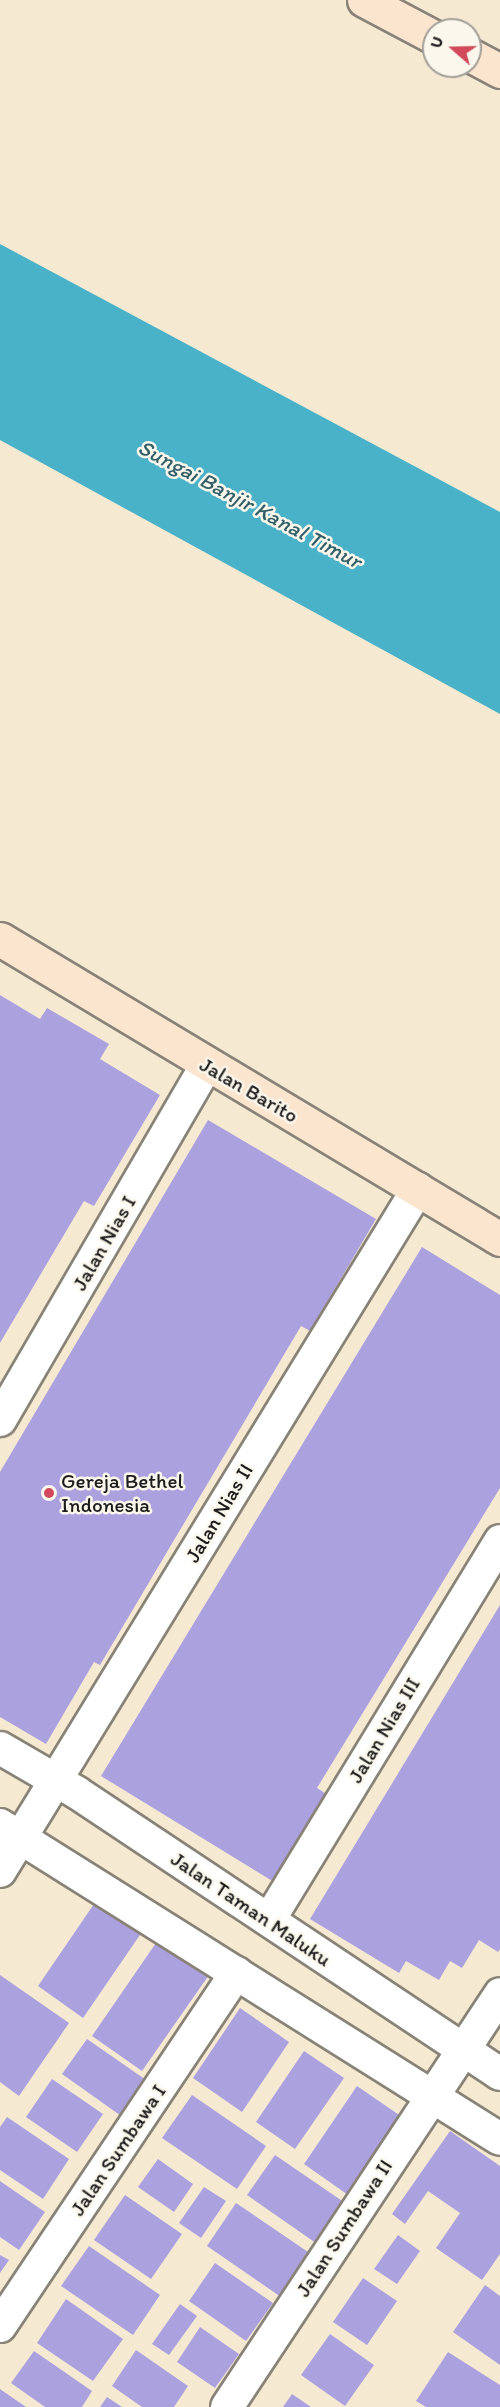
<!DOCTYPE html>
<html>
<head>
<meta charset="utf-8">
<style>
  body { margin:0 }
  #map { position:relative; width:500px; height:2407px; overflow:hidden; background:#f5e9d2; font-family:Itim,sans-serif }
  div>[style] { position:absolute }
  [style*='--x'] { left:calc(var(--x)*1px); top:calc(var(--y)*1px); width:calc(var(--w)*1px); rotate:calc(var(--a)*1deg) }
  .water>* { inset:0; background:#4ab2c8 }
  .building>* { inset:0; background:#aca1df }
  .roads { filter:drop-shadow(2px 0 #888277) drop-shadow(-2px 0 #888277) drop-shadow(0 2px #888277) drop-shadow(0 -2px #888277) }
  .street>* { height:32px; margin:-16px; padding:0 16px; transform-origin:16px; border-radius:16px; background:#fff }
  .secondary>* { height:33px; margin:-16.5px; padding:0 16.5px; transform-origin:16.5px; border-radius:16.5px; background:#fce5cf }
  .dots>* { width:16px; height:16px; translate:-50% -50%; box-sizing:border-box; border:3px solid #fbf7ec; border-radius:50% }
  span { translate:-50% -50%; white-space:nowrap; text-align:center; line-height:1.15; -webkit-text-stroke:5px #fbf7ec; paint-order:stroke }
  .street-label { font-size:21px; color:#1c1c1c }
  .poi-label { font-size:21px; color:#1c1c1c }
  .left { translate:0 -50%; text-align:left }
  .water-label { font-size:22px; color:#316069; font-style:italic }
  .north { position:absolute; left:422px; top:18px; width:60px; height:60px; box-sizing:border-box; background:#fbf7ec; border:2px solid #a29f99; border-radius:50%; rotate:290deg; font-size:16px; font-weight:700; line-height:24px; text-align:center; color:#1c1c1c }
  .north::after { content:''; display:block; margin:auto; width:21px; height:27px; background:#d1495b; clip-path:polygon(50% 0,100% 100%,50% 72%,0 100%) }
</style>
</head>
<body>
<div id="map">
  <div class="water">
    <i style="clip-path:polygon(0 244px,500px 512px,500px 714px,0 440px)"></i>
  </div>
  <div class="building">
    <i style="clip-path:polygon(0 995px,40px 1019px,47px 1008px,109px 1044px,100px 1059px,160px 1095px,94px 1206px,84px 1201px,0 1343px)"></i>
    <i style="clip-path:polygon(208px 1120px,376px 1219px,310px 1331px,301px 1326px,100px 1665px,94px 1662px,46px 1744px,0 1717px,0 1472px)"></i>
    <i style="clip-path:polygon(422px 1247px,500px 1295px,500px 1488px,317px 1788px,328px 1795px,274px 1882px,101px 1776px)"></i>
    <i style="clip-path:polygon(500px 1605px,500px 1949px,498px 1952px,479px 1940px,462px 1968px,450px 1961px,439px 1980px,406px 1961px,399px 1973px,310px 1919px)"></i>
    <i style="clip-path:polygon(96px 1901px,142px 1932px,83px 2018px,38px 1986px)"></i>
    <i style="clip-path:polygon(158px 1940px,209px 1975px,142px 2071px,92px 2036px)"></i>
    <i style="clip-path:polygon(0 1975px,69px 2023px,19px 2096px,0 2082px)"></i>
    <i style="clip-path:polygon(240px 2008px,289px 2042px,242px 2112px,193px 2078px)"></i>
    <i style="clip-path:polygon(87px 2039px,149px 2082px,124px 2118px,62px 2074px)"></i>
    <i style="clip-path:polygon(304px 2051px,344px 2078px,295px 2149px,256px 2122px)"></i>
    <i style="clip-path:polygon(52px 2079px,103px 2114px,77px 2152px,26px 2117px)"></i>
    <i style="clip-path:polygon(357px 2086px,405px 2119px,351px 2197px,304px 2164px)"></i>
    <i style="clip-path:polygon(192px 2095px,266px 2146px,237px 2189px,162px 2138px)"></i>
    <i style="clip-path:polygon(7px 2117px,69px 2159px,43px 2199px,0 2170px,0 2127px)"></i>
    <i style="clip-path:polygon(450px 2131px,500px 2166px,500px 2254px,482px 2280px,436px 2248px,460px 2213px,428px 2191px,405px 2224px,392px 2214px)"></i>
    <i style="clip-path:polygon(275px 2155px,351px 2207px,323px 2248px,247px 2195px)"></i>
    <i style="clip-path:polygon(158px 2159px,193px 2184px,174px 2212px,138px 2187px)"></i>
    <i style="clip-path:polygon(0 2181px,45px 2212px,19px 2250px,0 2237px)"></i>
    <i style="clip-path:polygon(204px 2187px,226px 2201px,201px 2238px,179px 2223px)"></i>
    <i style="clip-path:polygon(125px 2195px,182px 2234px,151px 2279px,94px 2240px)"></i>
    <i style="clip-path:polygon(236px 2203px,311px 2254px,281px 2297px,207px 2246px)"></i>
    <i style="clip-path:polygon(398px 2235px,420px 2251px,397px 2284px,374px 2269px)"></i>
    <i style="clip-path:polygon(89px 2246px,160px 2295px,133px 2335px,61px 2286px)"></i>
    <i style="clip-path:polygon(0 2255px,9px 2260px,0 2273px)"></i>
    <i style="clip-path:polygon(215px 2263px,273px 2303px,246px 2341px,189px 2301px)"></i>
    <i style="clip-path:polygon(363px 2278px,397px 2301px,367px 2345px,333px 2322px)"></i>
    <i style="clip-path:polygon(485px 2285px,500px 2296px,500px 2365px,453px 2332px)"></i>
    <i style="clip-path:polygon(66px 2299px,123px 2339px,93px 2381px,37px 2343px)"></i>
    <i style="clip-path:polygon(180px 2304px,197px 2316px,169px 2355px,152px 2344px)"></i>
    <i style="clip-path:polygon(200px 2327px,239px 2354px,215px 2388px,177px 2362px)"></i>
    <i style="clip-path:polygon(330px 2334px,374px 2365px,345px 2406px,301px 2375px)"></i>
    <i style="clip-path:polygon(136px 2350px,188px 2386px,174px 2407px,142px 2407px,112px 2386px)"></i>
    <i style="clip-path:polygon(34px 2351px,92px 2391px,82px 2407px,45px 2407px,11px 2383px)"></i>
    <i style="clip-path:polygon(448px 2352px,500px 2385px,500px 2407px,426px 2407px,416px 2401px)"></i>
    <i style="clip-path:polygon(0 2389px,26px 2407px,0 2407px)"></i>
    <i style="clip-path:polygon(292px 2394px,311px 2407px,283px 2407px)"></i>
    <i style="clip-path:polygon(107px 2397px,122px 2407px,100px 2407px)"></i>
  </div>
  <div class="roads">
    <div class="street">
      <i style="--x:0;--y:1420;--w:411;--a:-59.8"></i>
      <i style="--x:0;--y:1748;--w:88;--a:30.1"></i>
      <i style="--x:76;--y:1792;--w:509;--a:33.63"></i>
      <i style="--x:0;--y:1825;--w:590;--a:32.13"></i>
      <i style="--x:0;--y:1871;--w:800;--a:-58.5"></i>
      <i style="--x:269;--y:1920;--w:444;--a:-58.6"></i>
      <i style="--x:0;--y:2326;--w:425;--a:-56.2"></i>
      <i style="--x:227;--y:2407;--w:495;--a:-56.5"></i>
    </div>
    <div class="secondary">
      <i style="--x:364;--y:0;--w:79;--a:27.9"></i>
      <i style="--x:470;--y:55;--w:34;--a:28"></i>
      <i style="--x:0;--y:939;--w:583;--a:30.96"></i>
    </div>
  </div>
  <div class="dots">
    <i style="left:49px;top:1493px;background:#d1495b"></i>
  </div>
  <div class="street-label">
    <span style="left:249px;top:1090px;rotate:30deg">Jalan Barito</span>
    <span style="left:104px;top:1243px;rotate:-60deg">Jalan Nias I</span>
    <span style="left:219px;top:1513px;rotate:-59deg">Jalan Nias II</span>
    <span style="left:384px;top:1730px;rotate:-59deg">Jalan Nias III</span>
    <span style="left:251px;top:1909px;rotate:34deg">Jalan Taman Maluku</span>
    <span style="left:118px;top:2150px;rotate:-56deg">Jalan Sumbawa I</span>
    <span style="left:344px;top:2228px;rotate:-57deg">Jalan Sumbawa II</span>
  </div>
  <div class="poi-label">
    <span class="left" style="left:61px;top:1493px">Gereja Bethel<br>Indonesia</span>
  </div>
  <div class="water-label">
    <span style="left:250px;top:504px;rotate:28deg">Sungai Banjir Kanal Timur</span>
  </div>
  <div class="north">U</div>
</div>
</body>
</html>
